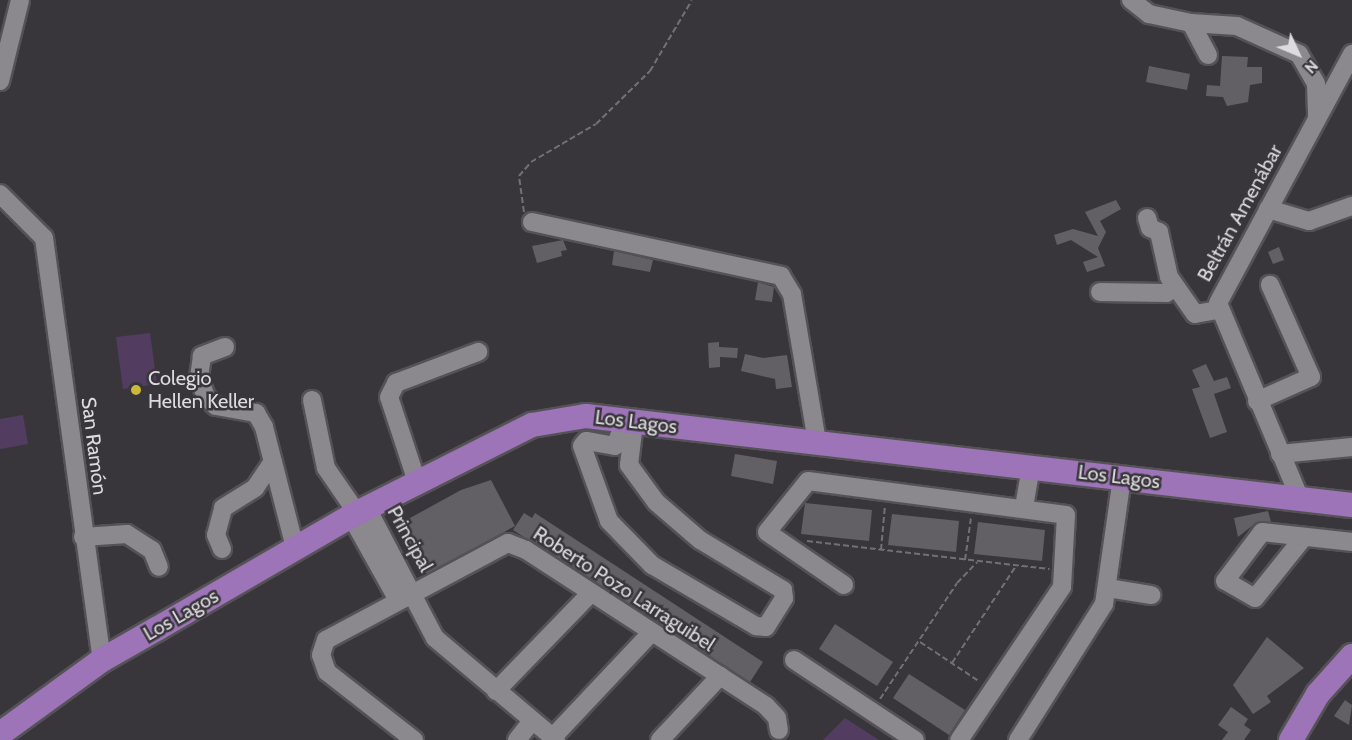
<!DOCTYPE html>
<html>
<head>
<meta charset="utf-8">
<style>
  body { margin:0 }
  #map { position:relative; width:1352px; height:740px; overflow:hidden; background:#39363b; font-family:Cabin,sans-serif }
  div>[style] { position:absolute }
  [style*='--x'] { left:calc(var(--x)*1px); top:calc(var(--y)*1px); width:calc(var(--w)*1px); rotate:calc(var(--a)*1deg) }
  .green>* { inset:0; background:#523d61 }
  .building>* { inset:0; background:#636065 }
  .path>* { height:2px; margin-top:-1px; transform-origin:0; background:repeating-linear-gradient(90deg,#737074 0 6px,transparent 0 9px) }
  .roads { filter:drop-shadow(2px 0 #555257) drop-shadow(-2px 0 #555257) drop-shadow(0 2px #555257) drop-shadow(0 -2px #555257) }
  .minor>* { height:18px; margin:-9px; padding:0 9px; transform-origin:9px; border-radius:9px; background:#8b888e }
  .major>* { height:24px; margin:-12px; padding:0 12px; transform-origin:12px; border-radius:12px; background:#9d74b7 }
  .dots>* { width:16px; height:16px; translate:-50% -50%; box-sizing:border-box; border:3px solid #39363b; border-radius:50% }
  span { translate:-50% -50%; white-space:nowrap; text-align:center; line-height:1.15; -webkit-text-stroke:5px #39363b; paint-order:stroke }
  .street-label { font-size:20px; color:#dddbde }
  .poi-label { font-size:20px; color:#dddbde }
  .left { translate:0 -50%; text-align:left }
  .north { position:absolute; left:1268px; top:24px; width:60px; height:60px; -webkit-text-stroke:4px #39363b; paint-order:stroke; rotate:134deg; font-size:16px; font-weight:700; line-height:24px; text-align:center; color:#dddbde }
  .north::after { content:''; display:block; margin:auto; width:21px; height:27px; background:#dddbde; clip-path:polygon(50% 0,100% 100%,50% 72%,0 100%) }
</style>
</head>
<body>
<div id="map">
  <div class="green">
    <i style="clip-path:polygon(150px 333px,157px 384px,123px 389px,116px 337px)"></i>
    <i style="clip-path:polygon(23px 415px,28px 444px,0 449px,0 419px)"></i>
    <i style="clip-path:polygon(845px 718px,879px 740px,823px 740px)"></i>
  </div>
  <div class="building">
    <i style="clip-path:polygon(1222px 56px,1248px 57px,1247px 67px,1262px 67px,1262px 83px,1250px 85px,1248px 102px,1227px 106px,1223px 97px,1206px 96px,1207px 85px,1220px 86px)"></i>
    <i style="clip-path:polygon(1149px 66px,1190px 74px,1187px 90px,1146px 82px)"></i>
    <i style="clip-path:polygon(1116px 200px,1121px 209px,1100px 221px,1106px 232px,1098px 248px,1105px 266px,1087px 272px,1083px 262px,1098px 257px,1071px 240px,1057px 245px,1054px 235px,1073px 229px,1098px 236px,1085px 212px)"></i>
    <i style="clip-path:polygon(563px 240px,567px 250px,561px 251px,562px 256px,537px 263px,532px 246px)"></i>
    <i style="clip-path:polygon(1279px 247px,1284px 260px,1273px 264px,1268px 252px)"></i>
    <i style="clip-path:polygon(614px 251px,653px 260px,650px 272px,612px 265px)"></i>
    <i style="clip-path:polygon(758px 282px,774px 287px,772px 302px,755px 300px)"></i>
    <i style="clip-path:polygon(719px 342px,719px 347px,738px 348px,737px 358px,720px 357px,720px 367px,709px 368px,708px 343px)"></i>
    <i style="clip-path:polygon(745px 354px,763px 358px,787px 355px,792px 387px,776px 389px,775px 379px,741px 371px)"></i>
    <i style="clip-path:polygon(1206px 364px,1214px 381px,1227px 377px,1231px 388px,1214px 394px,1227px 432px,1210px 438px,1192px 389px,1200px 387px,1192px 370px)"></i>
    <i style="clip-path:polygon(735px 454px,777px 461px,773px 484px,731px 476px)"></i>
    <i style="clip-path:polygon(491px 480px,515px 526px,423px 576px,401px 523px,461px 490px)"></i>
    <i style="clip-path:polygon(805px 503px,872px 510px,869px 541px,801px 534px)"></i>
    <i style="clip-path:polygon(1268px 511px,1271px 522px,1257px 522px,1238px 537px,1234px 518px)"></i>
    <i style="clip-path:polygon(524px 513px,532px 518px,535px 513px,763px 662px,750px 682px,513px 530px)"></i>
    <i style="clip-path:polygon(892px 514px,959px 521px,956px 552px,888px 545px)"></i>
    <i style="clip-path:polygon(978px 522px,1045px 530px,1042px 561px,974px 554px)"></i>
    <i style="clip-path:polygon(835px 624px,893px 662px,877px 686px,819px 649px)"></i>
    <i style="clip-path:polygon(1267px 637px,1304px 668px,1267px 696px,1271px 702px,1253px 714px,1233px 685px)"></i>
    <i style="clip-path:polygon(909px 674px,965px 710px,949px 735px,893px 698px)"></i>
    <i style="clip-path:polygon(1345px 700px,1352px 705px,1349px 725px,1334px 716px)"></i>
    <i style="clip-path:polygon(1231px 707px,1248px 719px,1244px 725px,1251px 730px,1244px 740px,1222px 740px,1228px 732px,1218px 725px)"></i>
  </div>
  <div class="path">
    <i style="--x:524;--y:212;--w:36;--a:-98"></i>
    <i style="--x:519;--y:176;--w:18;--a:-49"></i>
    <i style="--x:531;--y:162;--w:75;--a:-30.3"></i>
    <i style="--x:596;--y:124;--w:76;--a:-44.5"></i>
    <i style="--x:650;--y:71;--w:82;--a:-59.4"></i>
    <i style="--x:807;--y:541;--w:244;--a:6.6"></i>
    <i style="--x:881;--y:550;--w:45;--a:-84.9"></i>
    <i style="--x:965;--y:560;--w:42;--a:-81.9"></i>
    <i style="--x:920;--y:642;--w:72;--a:33.7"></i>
    <i style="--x:952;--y:663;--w:116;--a:-56.6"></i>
    <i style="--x:880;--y:699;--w:139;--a:-56.4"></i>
    <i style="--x:957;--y:583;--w:29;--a:-46"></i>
  </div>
  <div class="roads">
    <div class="minor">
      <i style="--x:1131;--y:0;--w:23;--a:38"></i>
      <i style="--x:1149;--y:14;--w:43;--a:12.1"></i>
      <i style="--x:1208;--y:55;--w:36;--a:-118"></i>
      <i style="--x:1191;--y:23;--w:46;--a:3.7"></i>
      <i style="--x:1237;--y:26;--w:68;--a:24.3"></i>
      <i style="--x:1299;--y:54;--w:34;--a:60"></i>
      <i style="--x:1316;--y:84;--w:33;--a:88"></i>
      <i style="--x:0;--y:81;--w:83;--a:-76.1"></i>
      <i style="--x:0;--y:194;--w:62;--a:45"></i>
      <i style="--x:44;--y:238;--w:426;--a:82.2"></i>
      <i style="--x:1268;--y:209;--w:43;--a:16.3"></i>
      <i style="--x:1309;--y:221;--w:46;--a:-19.2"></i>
      <i style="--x:1147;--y:218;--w:10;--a:73"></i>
      <i style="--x:1150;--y:228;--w:10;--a:24"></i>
      <i style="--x:1159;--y:232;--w:46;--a:77.5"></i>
      <i style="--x:1169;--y:277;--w:45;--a:54.9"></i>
      <i style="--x:1195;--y:314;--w:23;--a:-10"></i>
      <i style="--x:532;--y:222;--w:255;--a:12.2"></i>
      <i style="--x:781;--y:276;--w:21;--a:59"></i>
      <i style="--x:792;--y:294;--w:150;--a:80.4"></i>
      <i style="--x:1100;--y:292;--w:66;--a:0.9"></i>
      <i style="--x:1166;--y:293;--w:9;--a:-32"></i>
      <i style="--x:225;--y:347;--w:25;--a:159"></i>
      <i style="--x:202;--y:356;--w:21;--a:98"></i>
      <i style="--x:199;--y:377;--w:21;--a:71"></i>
      <i style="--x:206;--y:397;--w:13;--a:42"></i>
      <i style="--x:216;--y:406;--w:41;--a:9.9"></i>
      <i style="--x:256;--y:413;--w:16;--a:60"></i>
      <i style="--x:264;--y:427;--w:125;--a:75.6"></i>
      <i style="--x:312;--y:400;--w:69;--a:78.4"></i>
      <i style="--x:326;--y:468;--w:55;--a:55.4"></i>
      <i style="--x:1257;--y:401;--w:59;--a:-24"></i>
      <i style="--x:1311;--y:377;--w:101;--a:-114"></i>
      <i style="--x:625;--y:422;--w:26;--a:113"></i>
      <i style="--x:615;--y:446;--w:29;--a:-170"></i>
      <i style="--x:586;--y:441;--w:6;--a:129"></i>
      <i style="--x:582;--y:446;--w:80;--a:70.2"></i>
      <i style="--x:609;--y:521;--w:62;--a:45.7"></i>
      <i style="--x:652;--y:565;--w:121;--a:30.4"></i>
      <i style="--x:756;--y:626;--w:10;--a:6"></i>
      <i style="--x:766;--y:627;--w:34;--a:-58"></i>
      <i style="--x:784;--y:598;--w:8;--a:-97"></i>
      <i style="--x:783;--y:590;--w:97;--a:-148.9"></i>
      <i style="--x:700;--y:540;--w:58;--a:-139.2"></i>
      <i style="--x:656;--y:502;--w:46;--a:-126.1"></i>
      <i style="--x:629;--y:465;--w:42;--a:-83.2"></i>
      <i style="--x:1280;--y:454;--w:72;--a:-5.6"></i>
      <i style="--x:417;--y:482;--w:89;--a:-108.2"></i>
      <i style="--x:389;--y:397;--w:16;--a:-63"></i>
      <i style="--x:396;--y:383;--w:88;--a:-20.7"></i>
      <i style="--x:1300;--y:499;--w:212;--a:-112.7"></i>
      <i style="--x:1218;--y:303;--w:283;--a:-61.7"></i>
      <i style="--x:1024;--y:507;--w:41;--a:-80.1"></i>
      <i style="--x:367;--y:508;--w:147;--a:62.4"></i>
      <i style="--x:435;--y:638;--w:158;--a:40.1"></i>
      <i style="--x:351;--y:516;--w:96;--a:60.8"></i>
      <i style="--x:83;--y:537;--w:44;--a:-3.9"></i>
      <i style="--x:127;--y:534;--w:30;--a:33"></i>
      <i style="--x:152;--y:550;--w:18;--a:68"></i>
      <i style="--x:1304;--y:537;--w:78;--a:128.8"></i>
      <i style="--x:1255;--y:598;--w:34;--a:-150"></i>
      <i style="--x:1225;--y:581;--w:61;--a:-52.9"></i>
      <i style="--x:1262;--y:532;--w:91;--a:6.3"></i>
      <i style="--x:222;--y:549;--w:15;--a:-113"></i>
      <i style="--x:216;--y:535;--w:28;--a:-75"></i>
      <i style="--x:223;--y:508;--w:38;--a:-32"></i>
      <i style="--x:255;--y:488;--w:32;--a:-56"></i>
      <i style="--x:844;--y:585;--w:93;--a:-145.5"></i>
      <i style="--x:767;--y:532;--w:65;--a:-51.2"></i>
      <i style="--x:808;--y:481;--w:260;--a:7.5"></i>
      <i style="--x:1066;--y:515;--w:72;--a:93.2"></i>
      <i style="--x:1062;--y:587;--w:184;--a:123.9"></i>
      <i style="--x:1108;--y:588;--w:44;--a:9.2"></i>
      <i style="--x:794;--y:660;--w:145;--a:33.5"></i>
      <i style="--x:496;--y:691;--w:136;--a:-45.9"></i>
      <i style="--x:553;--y:737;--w:143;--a:-46.7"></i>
      <i style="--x:414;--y:740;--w:110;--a:-142"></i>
      <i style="--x:327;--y:672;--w:18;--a:-109"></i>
      <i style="--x:321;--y:655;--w:16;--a:-72"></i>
      <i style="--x:326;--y:640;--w:206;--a:-28.1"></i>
      <i style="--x:508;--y:543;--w:19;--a:21"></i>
      <i style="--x:526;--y:550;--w:286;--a:33"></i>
      <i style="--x:766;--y:706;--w:16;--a:47"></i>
      <i style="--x:777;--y:718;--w:12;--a:81"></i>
      <i style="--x:517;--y:740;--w:24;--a:-52"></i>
      <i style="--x:660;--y:740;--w:88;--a:-46.8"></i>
      <i style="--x:1018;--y:740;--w:161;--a:-57.7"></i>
      <i style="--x:1104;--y:604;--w:127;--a:-81.9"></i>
    </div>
    <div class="major">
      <i style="--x:0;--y:734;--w:126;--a:-36"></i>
      <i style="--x:102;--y:660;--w:64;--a:-29.7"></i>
      <i style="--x:158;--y:628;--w:223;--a:-30.1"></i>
      <i style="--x:351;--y:516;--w:203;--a:-26.7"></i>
      <i style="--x:532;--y:425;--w:55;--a:-9.5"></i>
      <i style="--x:586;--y:416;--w:771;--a:6.63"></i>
      <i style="--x:1291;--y:740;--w:53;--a:-59.6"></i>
      <i style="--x:1318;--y:694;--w:51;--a:-48.2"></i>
    </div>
  </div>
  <div class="dots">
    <i style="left:136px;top:390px;background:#ccb939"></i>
  </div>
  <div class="street-label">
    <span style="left:1240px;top:213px;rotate:-61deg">Beltrán Amenábar</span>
    <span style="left:636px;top:422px;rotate:7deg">Los Lagos</span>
    <span style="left:94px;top:446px;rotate:83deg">San Ramón</span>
    <span style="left:1119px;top:477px;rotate:7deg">Los Lagos</span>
    <span style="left:410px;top:539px;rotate:61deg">Principal</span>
    <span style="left:624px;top:589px;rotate:33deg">Roberto Pozo Larraguibel</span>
    <span style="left:181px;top:615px;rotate:-30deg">Los Lagos</span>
  </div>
  <div class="poi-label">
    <span class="left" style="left:148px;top:390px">Colegio<br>Hellen Keller</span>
  </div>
  <div class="north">N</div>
</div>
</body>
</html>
